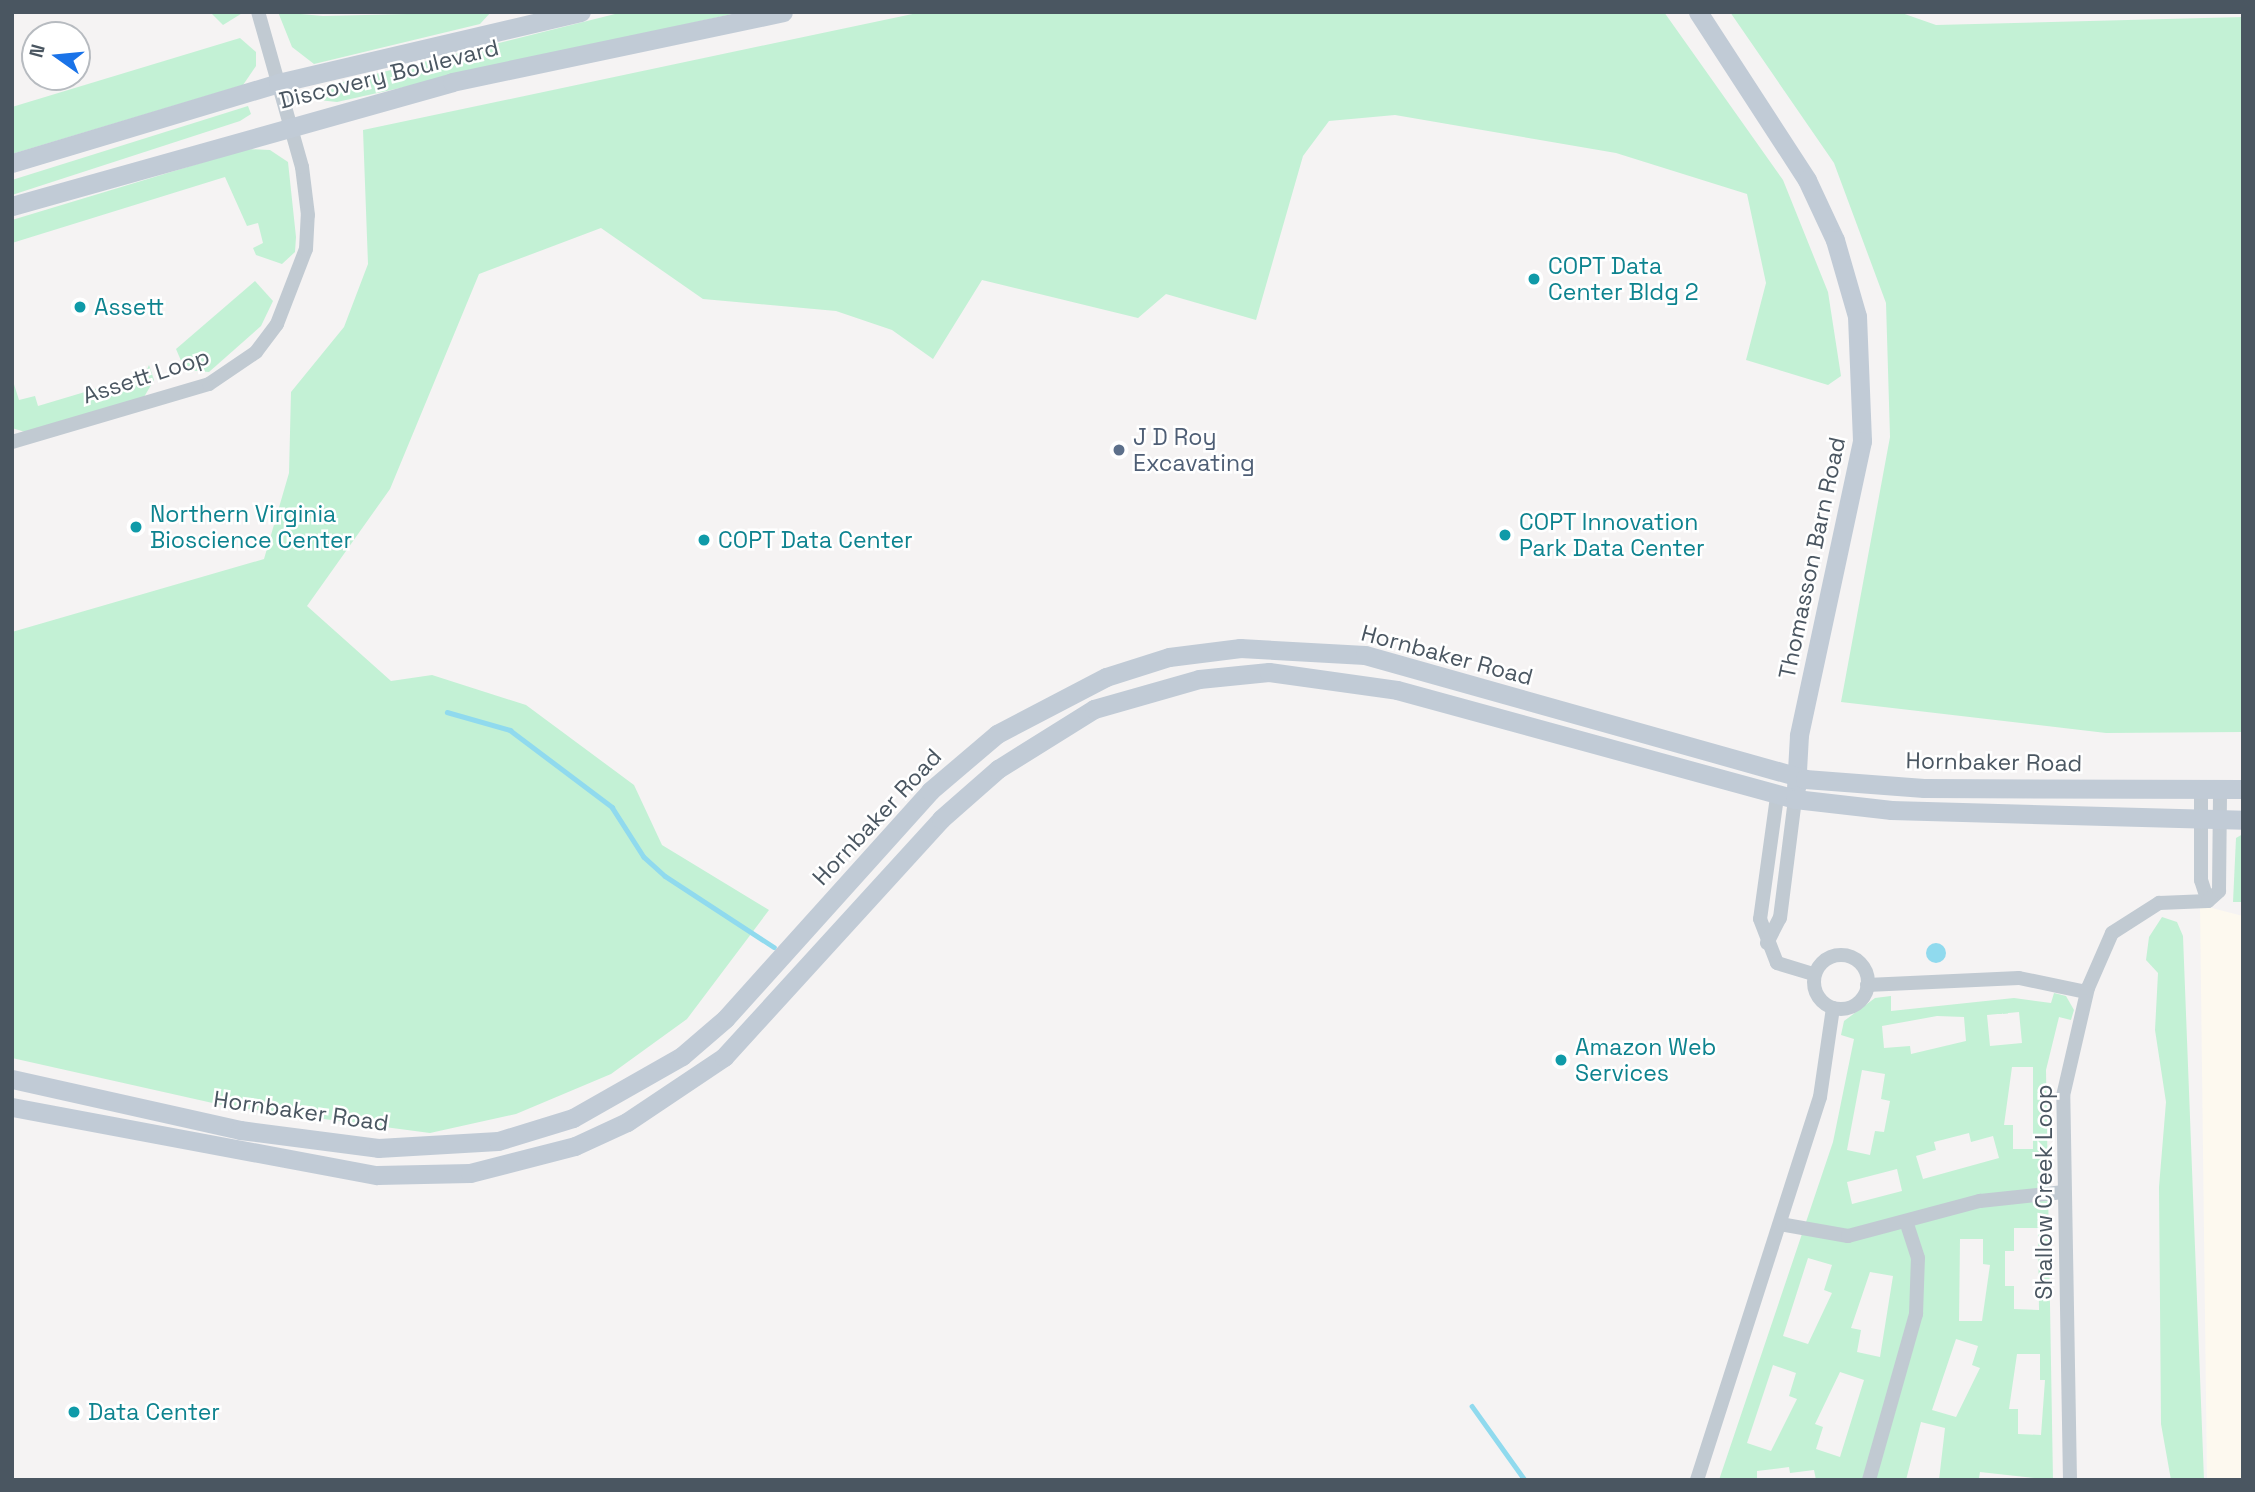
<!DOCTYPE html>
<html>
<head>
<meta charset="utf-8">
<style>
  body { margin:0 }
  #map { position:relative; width:2255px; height:1492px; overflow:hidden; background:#f5f3f3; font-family:"Space Grotesk",sans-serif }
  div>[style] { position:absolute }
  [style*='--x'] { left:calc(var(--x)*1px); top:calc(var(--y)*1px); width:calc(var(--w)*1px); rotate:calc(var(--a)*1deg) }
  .commercial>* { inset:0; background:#fdf9ef }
  .green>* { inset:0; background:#c3f1d5 }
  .water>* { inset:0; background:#90daee }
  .round { border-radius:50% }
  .stream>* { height:4.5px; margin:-2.25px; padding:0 2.25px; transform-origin:2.25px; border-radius:2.25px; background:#90daee }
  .street>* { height:14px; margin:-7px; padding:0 7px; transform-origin:7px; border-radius:7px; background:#c1cad2 }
  .street>.ring { margin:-7px; padding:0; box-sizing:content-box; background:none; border:14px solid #c1cad2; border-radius:50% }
  .secondary>* { height:19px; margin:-9.5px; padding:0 9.5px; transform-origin:9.5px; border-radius:9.5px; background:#c1cbd6 }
  .dots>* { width:19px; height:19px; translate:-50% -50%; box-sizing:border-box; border:4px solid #fff; border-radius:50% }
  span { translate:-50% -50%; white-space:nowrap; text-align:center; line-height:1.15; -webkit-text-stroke:5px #fff; paint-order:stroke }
  .street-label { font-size:23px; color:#4a5661 }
  .culture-label { font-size:23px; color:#0d838f }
  .left { translate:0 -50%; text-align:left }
  .service-label { font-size:23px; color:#4e5e75 }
  .frame { position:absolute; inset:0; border:14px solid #4a5661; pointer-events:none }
  .north { position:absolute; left:21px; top:21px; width:70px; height:70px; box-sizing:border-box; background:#fff; border:2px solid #b7bbc0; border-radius:50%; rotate:285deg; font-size:19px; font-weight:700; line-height:28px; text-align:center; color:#4a5661 }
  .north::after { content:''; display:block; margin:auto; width:24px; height:32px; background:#1a73e8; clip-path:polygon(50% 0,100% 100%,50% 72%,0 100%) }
</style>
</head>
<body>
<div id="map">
  <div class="commercial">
    <i style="clip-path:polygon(2200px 905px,2243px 916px,2243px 1480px,2207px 1480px)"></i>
  </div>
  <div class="green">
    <i style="clip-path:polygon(210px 12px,244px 12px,223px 25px)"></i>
    <i style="clip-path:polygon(278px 12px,323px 16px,491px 12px,480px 24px,314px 64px,292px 47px)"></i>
    <i style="clip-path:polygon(623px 12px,741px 12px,337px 102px,318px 100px,331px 85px)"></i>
    <i style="clip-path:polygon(922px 12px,1664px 12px,1783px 180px,1828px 292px,1841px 376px,1828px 385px,1746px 360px,1766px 283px,1747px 194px,1616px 153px,1395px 115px,1329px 121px,1303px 156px,1256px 320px,1166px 294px,1138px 318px,982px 280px,933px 359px,892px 330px,836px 311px,703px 299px,601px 228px,479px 274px,390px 489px,307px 606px,391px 681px,432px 675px,526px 705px,634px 785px,662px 845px,769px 910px,687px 1019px,611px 1074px,516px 1114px,430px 1133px,226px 1106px,12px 1058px,12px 632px,264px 559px,289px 473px,291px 392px,344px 327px,368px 264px,363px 130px)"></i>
    <i style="clip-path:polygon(1730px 12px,1899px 12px,1936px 25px,2243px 17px,2243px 732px,2106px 733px,1841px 702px,1890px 437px,1886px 303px,1834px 163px)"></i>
    <i style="clip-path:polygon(240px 38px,256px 52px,256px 66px,243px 85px,12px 154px,12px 107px)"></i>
    <i style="clip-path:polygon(248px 106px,251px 114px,240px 121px,12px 195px,12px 180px)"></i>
    <i style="clip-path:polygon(247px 149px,270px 150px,288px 162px,296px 237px,295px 252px,282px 264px,256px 255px,253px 248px,263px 243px,258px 223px,247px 226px,225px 177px,12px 243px,12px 220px)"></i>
    <i style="clip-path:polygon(255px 281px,273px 301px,261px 326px,209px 372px,185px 370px,176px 349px)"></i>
    <i style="clip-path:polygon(149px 365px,154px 380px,144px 397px,25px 432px,12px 428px,12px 378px,19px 400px,35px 396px,38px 406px,145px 374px)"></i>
    <i style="clip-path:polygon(2243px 834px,2243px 902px,2233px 902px,2236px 838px)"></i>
    <i style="clip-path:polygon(2162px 917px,2177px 922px,2183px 936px,2204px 1480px,2171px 1480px,2161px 1424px,2159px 1187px,2166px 1102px,2155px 1030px,2158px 973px,2146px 960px,2149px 937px)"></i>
    <i style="clip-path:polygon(evenodd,2054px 993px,2066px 996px,2074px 1010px,2071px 1020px,2059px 1017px,2046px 1070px,2053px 1480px,1980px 1472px,1979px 1478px,1939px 1480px,1945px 1428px,1921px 1422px,1906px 1480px,1816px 1480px,1814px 1470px,1790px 1473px,1789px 1467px,1757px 1471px,1757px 1479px,1719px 1480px,1833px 1142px,1854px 1039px,1841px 1035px,1844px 1021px,1875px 998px,1891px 996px,1891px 1011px,2014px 998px,2051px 1003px,2054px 993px,2019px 1012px,2022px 1043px,1990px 1046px,1987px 1015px,2019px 1012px,2054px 993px,1937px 1016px,1964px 1017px,1966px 1041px,1911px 1054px,1910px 1046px,1884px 1048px,1882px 1026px,1937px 1016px,2054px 993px,2012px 1067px,2033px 1067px,2033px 1149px,2013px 1149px,2013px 1125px,2004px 1125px,2012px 1067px,2054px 993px,1862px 1070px,1885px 1074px,1881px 1099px,1890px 1101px,1884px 1132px,1875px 1131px,1870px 1155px,1847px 1150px,1862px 1070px,2054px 993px,1969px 1133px,1971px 1142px,1993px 1136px,1999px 1158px,1923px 1179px,1916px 1156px,1936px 1150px,1934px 1142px,1969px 1133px,2054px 993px,1897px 1169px,1902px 1191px,1852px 1204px,1847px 1182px,1897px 1169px,2054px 993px,2014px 1228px,2038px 1228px,2039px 1310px,2014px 1309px,2014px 1286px,2005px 1286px,2005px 1251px,2014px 1251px,2014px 1228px,2054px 993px,1960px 1239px,1983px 1239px,1983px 1264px,1990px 1265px,1982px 1321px,1959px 1321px,1960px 1239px,2054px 993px,1808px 1258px,1832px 1265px,1824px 1290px,1832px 1293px,1808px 1344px,1783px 1336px,1808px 1258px,2054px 993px,1870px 1272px,1893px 1276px,1880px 1357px,1857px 1352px,1861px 1330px,1851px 1328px,1870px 1272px,2054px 993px,1956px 1339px,1978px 1346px,1972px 1365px,1980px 1368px,1956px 1417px,1932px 1410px,1956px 1339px,2054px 993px,2017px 1354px,2040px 1354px,2040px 1380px,2045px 1380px,2041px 1435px,2018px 1434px,2018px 1409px,2009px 1409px,2017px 1354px,2054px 993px,1773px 1365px,1796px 1373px,1789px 1396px,1797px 1399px,1771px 1451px,1747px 1443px,1773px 1365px,2054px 993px,1840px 1372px,1864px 1380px,1840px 1457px,1816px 1449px,1823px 1427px,1815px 1424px,1840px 1372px)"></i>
  </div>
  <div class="water">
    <i class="round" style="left:1926px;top:943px;width:20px;height:20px"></i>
  </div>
  <div class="stream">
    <i style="--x:447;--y:712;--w:66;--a:15.9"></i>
    <i style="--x:510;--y:730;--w:128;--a:37"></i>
    <i style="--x:612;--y:807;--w:59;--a:57.4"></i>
    <i style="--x:644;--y:857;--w:28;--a:42"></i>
    <i style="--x:665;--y:876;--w:130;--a:33.1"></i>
    <i style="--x:1472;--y:1406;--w:91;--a:54.4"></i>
  </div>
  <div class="street">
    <i style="--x:12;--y:442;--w:205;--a:-16.4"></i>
    <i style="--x:209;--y:384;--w:57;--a:-34.2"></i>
    <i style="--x:256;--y:352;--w:35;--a:-53"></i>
    <i style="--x:277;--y:324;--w:80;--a:-68.9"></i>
    <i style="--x:306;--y:249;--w:34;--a:-87"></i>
    <i style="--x:308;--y:215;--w:48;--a:-97.1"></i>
    <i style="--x:302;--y:167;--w:161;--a:-105.8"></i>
    <i style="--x:2201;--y:789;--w:91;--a:90"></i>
    <i style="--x:2201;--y:880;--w:22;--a:72"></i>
    <i style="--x:1777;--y:797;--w:123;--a:97.9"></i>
    <i style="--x:1760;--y:919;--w:47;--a:68.9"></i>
    <i style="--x:1777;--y:963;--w:39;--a:17"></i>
    <i style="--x:1767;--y:943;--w:28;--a:-63"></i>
    <i style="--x:1780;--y:918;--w:120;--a:-82.8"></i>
    <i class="ring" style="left:1814px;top:955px;width:40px;height:40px"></i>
    <i style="--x:1867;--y:985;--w:152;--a:-2.6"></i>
    <i style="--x:2019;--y:978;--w:68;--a:11.8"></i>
    <i style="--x:1780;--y:1224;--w:69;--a:10"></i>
    <i style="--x:1848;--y:1236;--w:137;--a:-14.9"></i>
    <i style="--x:1980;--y:1201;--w:84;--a:-6.1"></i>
    <i style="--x:1697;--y:1480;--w:402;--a:-72.2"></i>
    <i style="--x:1820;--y:1097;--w:90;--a:-81.7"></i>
    <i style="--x:1869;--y:1480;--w:173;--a:-74.2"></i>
    <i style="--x:1916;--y:1314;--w:56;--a:-88"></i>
    <i style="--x:1918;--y:1258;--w:36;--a:-108"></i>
    <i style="--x:2070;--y:1480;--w:384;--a:-91"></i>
    <i style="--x:2063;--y:1096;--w:111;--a:-77"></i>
    <i style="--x:2088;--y:988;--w:60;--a:-66.4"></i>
    <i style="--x:2112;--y:933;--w:56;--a:-32.6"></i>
    <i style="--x:2159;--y:903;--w:49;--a:-2.3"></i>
    <i style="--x:2208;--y:901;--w:15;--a:-42"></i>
    <i style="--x:2219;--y:891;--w:102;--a:-89.4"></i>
  </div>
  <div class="secondary">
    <i style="--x:1698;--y:12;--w:200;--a:57"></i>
    <i style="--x:1807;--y:180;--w:66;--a:65"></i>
    <i style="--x:1835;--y:240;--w:79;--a:73.9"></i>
    <i style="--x:1857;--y:316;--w:125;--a:87.7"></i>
    <i style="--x:1862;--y:441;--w:301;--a:102.1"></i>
    <i style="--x:1799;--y:735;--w:53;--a:93.2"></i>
    <i style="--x:12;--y:163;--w:278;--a:-16.7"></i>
    <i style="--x:278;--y:83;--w:311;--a:-13.2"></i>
    <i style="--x:12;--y:206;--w:457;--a:-15.7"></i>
    <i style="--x:452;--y:82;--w:338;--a:-11.9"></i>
    <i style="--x:12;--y:1079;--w:234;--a:12.6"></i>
    <i style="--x:240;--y:1130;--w:139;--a:7.4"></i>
    <i style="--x:378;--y:1148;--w:120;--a:-3.3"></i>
    <i style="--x:498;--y:1141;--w:78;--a:-17"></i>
    <i style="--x:573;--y:1118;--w:125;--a:-29.6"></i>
    <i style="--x:682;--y:1056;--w:57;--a:-40.7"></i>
    <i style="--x:725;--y:1019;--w:307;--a:-48"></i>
    <i style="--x:930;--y:791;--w:88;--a:-40.4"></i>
    <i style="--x:997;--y:734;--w:123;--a:-27.6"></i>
    <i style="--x:1106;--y:677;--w:66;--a:-17.6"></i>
    <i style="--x:1169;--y:657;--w:72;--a:-7.2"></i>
    <i style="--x:1240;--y:648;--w:125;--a:3.2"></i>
    <i style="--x:1365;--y:655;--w:457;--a:15.7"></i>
    <i style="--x:1805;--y:779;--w:119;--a:4.3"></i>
    <i style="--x:1924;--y:788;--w:319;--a:0.2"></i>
    <i style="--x:12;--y:1107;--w:371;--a:10.6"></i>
    <i style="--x:377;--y:1175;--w:93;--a:-1.2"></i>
    <i style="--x:470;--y:1173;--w:108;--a:-14.4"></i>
    <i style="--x:575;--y:1146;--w:57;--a:-24.8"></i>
    <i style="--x:627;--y:1122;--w:117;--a:-33.8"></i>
    <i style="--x:724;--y:1057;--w:322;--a:-47.6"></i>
    <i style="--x:941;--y:819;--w:76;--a:-41.3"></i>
    <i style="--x:998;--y:769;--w:113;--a:-32"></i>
    <i style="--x:1094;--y:709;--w:109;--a:-15.9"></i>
    <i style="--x:1199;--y:679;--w:70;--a:-5.7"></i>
    <i style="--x:1269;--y:672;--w:129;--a:8"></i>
    <i style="--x:1397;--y:690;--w:413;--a:15.3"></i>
    <i style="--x:1795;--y:799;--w:97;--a:6.5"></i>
    <i style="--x:1891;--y:810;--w:352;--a:1.6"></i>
  </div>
  <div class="dots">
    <i style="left:1534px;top:279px;background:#0f9aa8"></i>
    <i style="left:80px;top:307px;background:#0f9aa8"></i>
    <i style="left:1119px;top:450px;background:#5c6f8a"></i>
    <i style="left:136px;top:527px;background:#0f9aa8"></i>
    <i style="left:1505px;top:535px;background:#0f9aa8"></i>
    <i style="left:704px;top:540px;background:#0f9aa8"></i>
    <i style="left:1561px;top:1060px;background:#0f9aa8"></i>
    <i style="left:74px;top:1412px;background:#0f9aa8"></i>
  </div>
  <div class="street-label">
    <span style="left:389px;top:74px;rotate:-14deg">Discovery Boulevard</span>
    <span style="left:146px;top:376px;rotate:-18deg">Assett Loop</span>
    <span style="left:1812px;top:558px;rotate:-78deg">Thomasson Barn Road</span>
    <span style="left:1447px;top:655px;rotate:15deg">Hornbaker Road</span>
    <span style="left:1994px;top:762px;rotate:1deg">Hornbaker Road</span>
    <span style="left:877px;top:817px;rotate:-47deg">Hornbaker Road</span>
    <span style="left:301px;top:1111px;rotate:8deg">Hornbaker Road</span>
    <span style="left:2044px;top:1192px;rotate:-90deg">Shallow Creek Loop</span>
  </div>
  <div class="culture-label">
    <span class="left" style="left:1548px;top:279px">COPT Data<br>Center Bldg 2</span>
    <span class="left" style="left:94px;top:307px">Assett</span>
    <span class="left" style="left:150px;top:527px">Northern Virginia<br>Bioscience Center</span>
    <span class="left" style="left:1519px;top:535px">COPT Innovation<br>Park Data Center</span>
    <span class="left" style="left:718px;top:540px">COPT Data Center</span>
    <span class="left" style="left:1575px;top:1060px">Amazon Web<br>Services</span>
    <span class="left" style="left:88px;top:1412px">Data Center</span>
  </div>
  <div class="service-label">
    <span class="left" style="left:1133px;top:450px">J D Roy<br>Excavating</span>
  </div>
  <div class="frame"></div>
  <div class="north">N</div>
</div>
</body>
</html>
